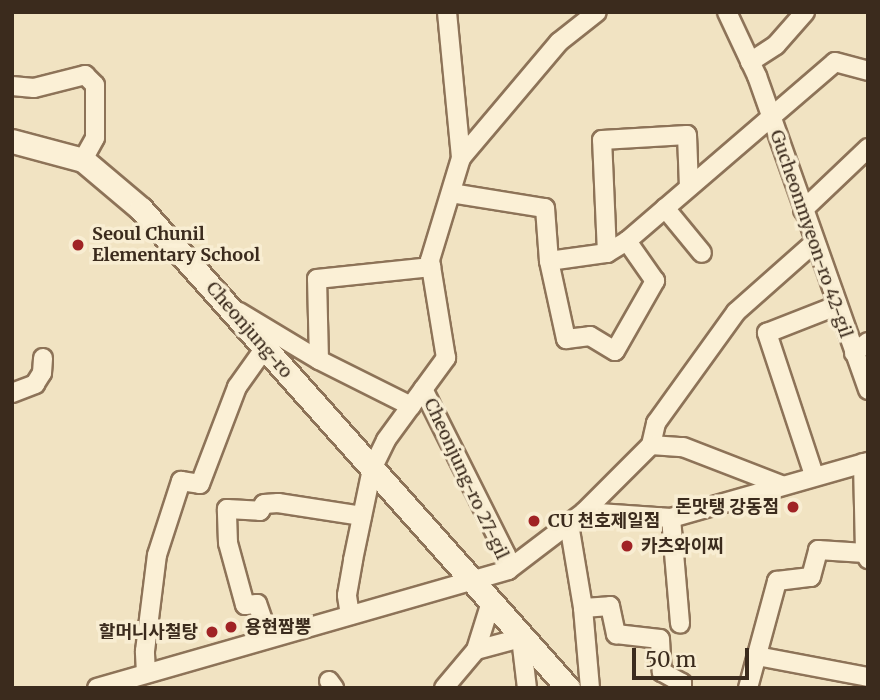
<!DOCTYPE html>
<html>
<head>
<meta charset="utf-8">
<style>
  body { margin:0 }
  #map { position:relative; width:880px; height:700px; overflow:hidden; background:#f1e3c2; font-family:Merriweather,"Noto Sans KR",serif }
  div>[style] { position:absolute }
  [style*='--x'] { left:calc(var(--x)*1px); top:calc(var(--y)*1px); width:calc(var(--w)*1px); rotate:calc(var(--a)*1deg) }
  .roads { filter:drop-shadow(2px 0 #8d7358) drop-shadow(-2px 0 #8d7358) drop-shadow(0 2px #8d7358) drop-shadow(0 -2px #8d7358) }
  .minor>* { height:18px; margin:-9px; padding:0 9px; transform-origin:9px; border-radius:9px; background:#fbf0d6 }
  .tertiary>* { height:23px; margin:-11.5px; padding:0 11.5px; transform-origin:11.5px; border-radius:11.5px; background:#fbf0d6 }
  .dots>* { width:19px; height:19px; translate:-50% -50%; box-sizing:border-box; border:4px solid #f8edd2; border-radius:50% }
  span { translate:-50% -50%; white-space:nowrap; text-align:center; line-height:1.15; -webkit-text-stroke:7px #f8edd2; paint-order:stroke }
  .street-label { font-size:18px; color:#3b2b1d }
  .poi-label { font-size:18px; color:#3b2b1d; font-weight:700 }
  .left { translate:0 -50%; text-align:left }
  .right { translate:-100% -50%; text-align:right }
  .frame { position:absolute; inset:0; border:14px solid #3b2b1d; pointer-events:none }
  .scale { position:absolute; left:632px; top:648px; width:117px; height:32px; box-sizing:border-box; border:4px solid #3b2b1d; border-top:0; padding-left:9px; font-size:21px; line-height:24px; white-space:nowrap; color:#3b2b1d; -webkit-text-stroke:5px #f8edd2; paint-order:stroke }
</style>
</head>
<body>
<div id="map">
  <div class="roads">
    <div class="minor">
      <i style="--x:447;--y:12;--w:147;--a:84.5"></i>
      <i style="--x:727;--y:12;--w:71;--a:64.9"></i>
      <i style="--x:757;--y:76;--w:333;--a:70.5"></i>
      <i style="--x:750;--y:62;--w:31;--a:-33"></i>
      <i style="--x:776;--y:45;--w:44;--a:-48.7"></i>
      <i style="--x:12;--y:86;--w:22;--a:5"></i>
      <i style="--x:34;--y:88;--w:53;--a:-14.3"></i>
      <i style="--x:85;--y:75;--w:14;--a:45"></i>
      <i style="--x:95;--y:85;--w:53;--a:90"></i>
      <i style="--x:95;--y:138;--w:25;--a:119"></i>
      <i style="--x:451;--y:193;--w:95;--a:9.1"></i>
      <i style="--x:545;--y:208;--w:53;--a:85.7"></i>
      <i style="--x:549;--y:261;--w:80;--a:77.7"></i>
      <i style="--x:566;--y:339;--w:24;--a:-7"></i>
      <i style="--x:590;--y:336;--w:29;--a:31"></i>
      <i style="--x:615;--y:351;--w:81;--a:-60.3"></i>
      <i style="--x:655;--y:281;--w:49;--a:-125"></i>
      <i style="--x:665;--y:208;--w:58;--a:50.6"></i>
      <i style="--x:803;--y:210;--w:90;--a:-43.6"></i>
      <i style="--x:607;--y:253;--w:113;--a:-92.5"></i>
      <i style="--x:602;--y:140;--w:85;--a:-3.4"></i>
      <i style="--x:687;--y:135;--w:52;--a:87.8"></i>
      <i style="--x:549;--y:261;--w:59;--a:-7.9"></i>
      <i style="--x:607;--y:253;--w:23;--a:-31"></i>
      <i style="--x:627;--y:241;--w:274;--a:-40.7"></i>
      <i style="--x:835;--y:62;--w:34;--a:15"></i>
      <i style="--x:239;--y:312;--w:93;--a:31"></i>
      <i style="--x:319;--y:360;--w:103;--a:26.6"></i>
      <i style="--x:854;--y:353;--w:18;--a:-38"></i>
      <i style="--x:319;--y:360;--w:81;--a:-91.4"></i>
      <i style="--x:317;--y:279;--w:115;--a:-6"></i>
      <i style="--x:423;--y:389;--w:186;--a:63.4"></i>
      <i style="--x:506;--y:555;--w:15;--a:82"></i>
      <i style="--x:12;--y:393;--w:25;--a:-21"></i>
      <i style="--x:35;--y:384;--w:13;--a:-58"></i>
      <i style="--x:42;--y:373;--w:15;--a:-86"></i>
      <i style="--x:651;--y:445;--w:23;--a:-77"></i>
      <i style="--x:656;--y:423;--w:137;--a:-54.2"></i>
      <i style="--x:736;--y:312;--w:104;--a:-41.5"></i>
      <i style="--x:863;--y:463;--w:90;--a:88.7"></i>
      <i style="--x:865;--y:553;--w:7;--a:63"></i>
      <i style="--x:814;--y:475;--w:150;--a:-108.3"></i>
      <i style="--x:767;--y:333;--w:74;--a:-21.4"></i>
      <i style="--x:584;--y:512;--w:95;--a:-45"></i>
      <i style="--x:651;--y:445;--w:32;--a:4"></i>
      <i style="--x:683;--y:447;--w:105;--a:21.2"></i>
      <i style="--x:671;--y:518;--w:106;--a:85.1"></i>
      <i style="--x:569;--y:524;--w:85;--a:80.5"></i>
      <i style="--x:583;--y:608;--w:80;--a:85"></i>
      <i style="--x:583;--y:608;--w:27;--a:-4"></i>
      <i style="--x:610;--y:606;--w:29;--a:78"></i>
      <i style="--x:616;--y:634;--w:44;--a:6.5"></i>
      <i style="--x:660;--y:639;--w:33;--a:87"></i>
      <i style="--x:662;--y:672;--w:23;--a:29"></i>
      <i style="--x:682;--y:683;--w:5;--a:90"></i>
      <i style="--x:350;--y:615;--w:20;--a:-99"></i>
      <i style="--x:347;--y:595;--w:36;--a:-80"></i>
      <i style="--x:353;--y:560;--w:93;--a:-78.2"></i>
      <i style="--x:372;--y:469;--w:32;--a:-64"></i>
      <i style="--x:386;--y:440;--w:102;--a:-53.8"></i>
      <i style="--x:446;--y:358;--w:99;--a:-99.3"></i>
      <i style="--x:430;--y:260;--w:107;--a:-73.1"></i>
      <i style="--x:461;--y:158;--w:152;--a:-49.8"></i>
      <i style="--x:559;--y:42;--w:48;--a:-38.3"></i>
      <i style="--x:269;--y:638;--w:36;--a:-109"></i>
      <i style="--x:257;--y:604;--w:12;--a:175"></i>
      <i style="--x:245;--y:605;--w:64;--a:-105.3"></i>
      <i style="--x:228;--y:543;--w:34;--a:-92"></i>
      <i style="--x:227;--y:509;--w:33;--a:3"></i>
      <i style="--x:260;--y:511;--w:8;--a:-60"></i>
      <i style="--x:264;--y:504;--w:14;--a:-4"></i>
      <i style="--x:278;--y:503;--w:85;--a:8.8"></i>
      <i style="--x:476;--y:650;--w:47;--a:-14.9"></i>
      <i style="--x:521;--y:638;--w:50;--a:83.2"></i>
      <i style="--x:757;--y:656;--w:113;--a:10.7"></i>
      <i style="--x:146;--y:673;--w:22;--a:-93"></i>
      <i style="--x:145;--y:651;--w:97;--a:-82.9"></i>
      <i style="--x:157;--y:555;--w:78;--a:-72"></i>
      <i style="--x:181;--y:481;--w:19;--a:9"></i>
      <i style="--x:200;--y:484;--w:104;--a:-69.1"></i>
      <i style="--x:237;--y:387;--w:47;--a:-54.6"></i>
      <i style="--x:329;--y:681;--w:9;--a:54"></i>
      <i style="--x:97;--y:688;--w:428;--a:-16"></i>
      <i style="--x:508;--y:570;--w:96;--a:-37.3"></i>
      <i style="--x:584;--y:512;--w:87;--a:3.9"></i>
      <i style="--x:671;--y:518;--w:205;--a:-15.9"></i>
      <i style="--x:444;--y:688;--w:50;--a:-49.9"></i>
      <i style="--x:476;--y:650;--w:50;--a:-72.6"></i>
      <i style="--x:748;--y:688;--w:111;--a:-74.8"></i>
      <i style="--x:777;--y:581;--w:34;--a:-7"></i>
      <i style="--x:811;--y:577;--w:28;--a:-75"></i>
      <i style="--x:818;--y:550;--w:47;--a:3.7"></i>
    </div>
    <div class="tertiary">
      <i style="--x:12;--y:141;--w:73;--a:15"></i>
      <i style="--x:83;--y:160;--w:76;--a:40.2"></i>
      <i style="--x:141;--y:209;--w:642;--a:48.28"></i>
    </div>
  </div>
  <div class="dots">
    <i style="left:78px;top:245px;background:#a02325"></i>
    <i style="left:793px;top:507px;background:#a02325"></i>
    <i style="left:534px;top:521px;background:#a02325"></i>
    <i style="left:627px;top:546px;background:#a02325"></i>
    <i style="left:231px;top:627px;background:#a02325"></i>
    <i style="left:212px;top:632px;background:#a02325"></i>
  </div>
  <div class="street-label">
    <span style="left:811px;top:234px;rotate:71deg">Gucheonmyeon-ro 42-gil</span>
    <span style="left:249px;top:330px;rotate:49deg">Cheonjung-ro</span>
    <span style="left:466px;top:479px;rotate:65deg">Cheonjung-ro 27-gil</span>
  </div>
  <div class="poi-label">
    <span class="left" style="left:92px;top:245px">Seoul Chunil<br>Elementary School</span>
    <span class="right" style="left:779px;top:507px">돈맛탱 강동점</span>
    <span class="left" style="left:548px;top:521px">CU 천호제일점</span>
    <span class="left" style="left:641px;top:546px">카츠와이찌</span>
    <span class="left" style="left:245px;top:627px">용현짬뽕</span>
    <span class="right" style="left:198px;top:632px">할머니사철탕</span>
  </div>
  <div class="frame"></div>
  <div class="scale">50 m</div>
</div>
</body>
</html>
